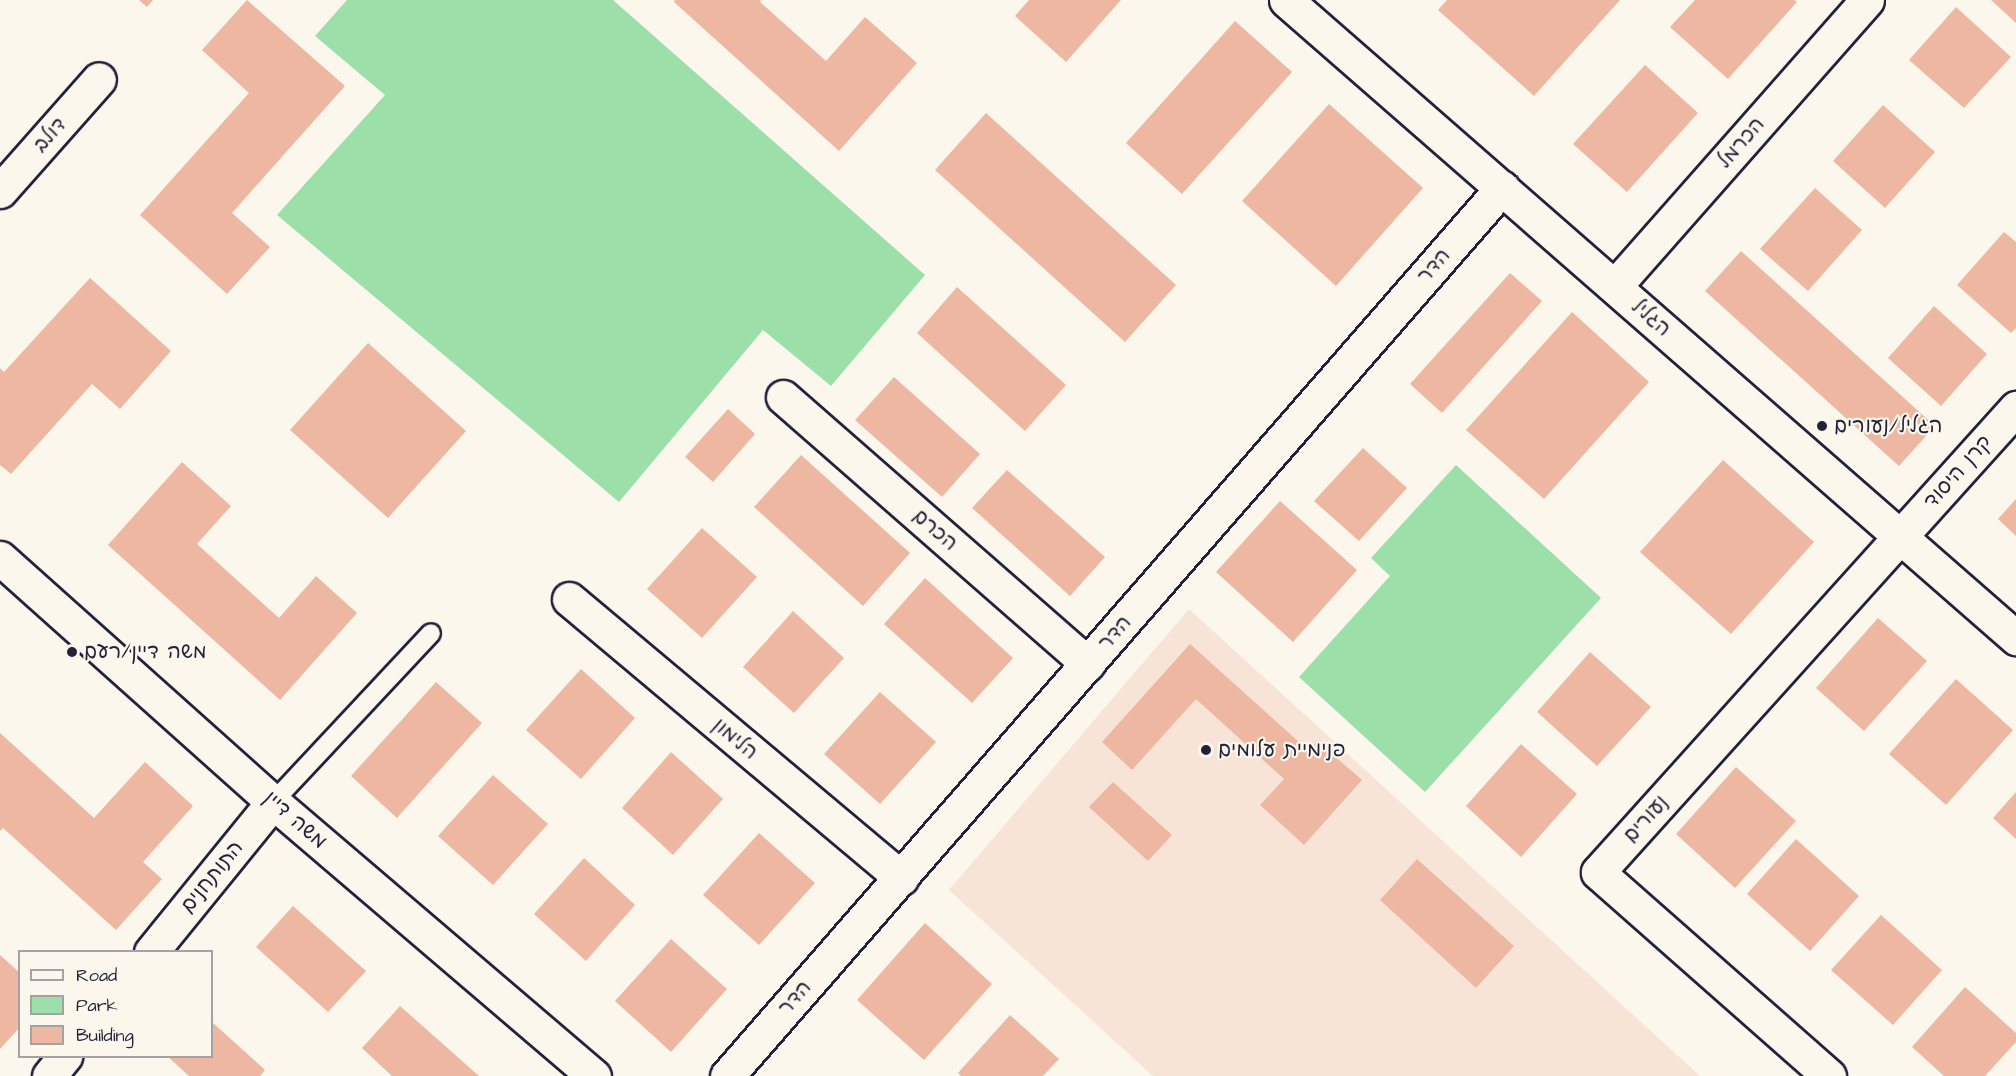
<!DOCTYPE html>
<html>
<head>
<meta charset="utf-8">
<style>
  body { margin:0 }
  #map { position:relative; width:2016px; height:1076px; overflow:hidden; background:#fbf7ec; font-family:"Architects Daughter","Playpen Sans Hebrew",sans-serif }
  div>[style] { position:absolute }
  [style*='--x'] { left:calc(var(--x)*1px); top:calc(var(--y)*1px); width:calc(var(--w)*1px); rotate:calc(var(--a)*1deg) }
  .built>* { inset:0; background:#f7e4d6 }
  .green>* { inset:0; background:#9ddfa9 }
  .building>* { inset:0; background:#edb7a1 }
  .roads { filter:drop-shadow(2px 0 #22223b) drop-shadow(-2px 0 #22223b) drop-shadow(0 2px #22223b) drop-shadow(0 -2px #22223b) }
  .lane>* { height:18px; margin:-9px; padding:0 9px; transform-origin:9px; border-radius:9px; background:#fbf7ec }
  .street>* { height:33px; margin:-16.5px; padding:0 16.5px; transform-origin:16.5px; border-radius:16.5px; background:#fbf7ec }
  .secondary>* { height:33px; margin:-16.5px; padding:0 16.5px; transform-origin:16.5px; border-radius:16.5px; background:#fbf7ec }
  .dots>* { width:16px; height:16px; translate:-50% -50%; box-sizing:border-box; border:3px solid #fbf7ec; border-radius:50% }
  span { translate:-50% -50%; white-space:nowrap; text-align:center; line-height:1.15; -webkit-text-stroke:4.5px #fbf7ec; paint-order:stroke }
  .street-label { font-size:21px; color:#22223b }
  .poi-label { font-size:21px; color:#22223b }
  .left { translate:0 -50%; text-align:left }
  .legend { position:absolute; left:18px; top:950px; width:195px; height:108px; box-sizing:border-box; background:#fbf7ec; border:2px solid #a4a2a5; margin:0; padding:8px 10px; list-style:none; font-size:18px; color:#22223b }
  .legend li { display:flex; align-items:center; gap:12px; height:30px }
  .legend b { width:30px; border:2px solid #a4a2a5 }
</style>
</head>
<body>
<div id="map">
  <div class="built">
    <i style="clip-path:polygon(1189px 609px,1700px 1076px,1153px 1076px,949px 890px)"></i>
  </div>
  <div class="green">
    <i style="clip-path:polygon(347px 0,613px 0,925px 275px,831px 386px,763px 330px,619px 502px,277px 215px,385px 95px,315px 36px)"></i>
    <i style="clip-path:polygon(1456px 465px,1601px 598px,1425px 792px,1299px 677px,1390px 576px,1371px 558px)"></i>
  </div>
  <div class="building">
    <i style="clip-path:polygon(139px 0,153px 0,147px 7px)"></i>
    <i style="clip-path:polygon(247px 0,345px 86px,232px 213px,270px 247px,227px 294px,140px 215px,249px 93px,202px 50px)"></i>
    <i style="clip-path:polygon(675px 0,761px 0,760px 2px,826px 61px,865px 17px,917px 63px,839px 151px,674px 2px)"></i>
    <i style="clip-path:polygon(1029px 0,1121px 0,1066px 62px,1015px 16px)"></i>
    <i style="clip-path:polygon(1447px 0,1620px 0,1534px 96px,1438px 10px)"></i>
    <i style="clip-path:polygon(1695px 0,1794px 0,1797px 2px,1728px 79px,1670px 27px)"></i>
    <i style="clip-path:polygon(1991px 0,2016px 0,2016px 23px)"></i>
    <i style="clip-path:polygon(1956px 7px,2011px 57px,1964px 108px,1909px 60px)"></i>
    <i style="clip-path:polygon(1235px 21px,1292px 72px,1182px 194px,1126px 143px)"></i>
    <i style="clip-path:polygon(1645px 65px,1698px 113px,1627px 192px,1573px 144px)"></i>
    <i style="clip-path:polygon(1329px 104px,1423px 188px,1336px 286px,1242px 201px)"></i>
    <i style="clip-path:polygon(1883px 105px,1935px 152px,1885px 208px,1833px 161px)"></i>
    <i style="clip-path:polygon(986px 113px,1176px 285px,1125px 342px,935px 170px)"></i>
    <i style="clip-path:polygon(1815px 188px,1862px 230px,1808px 291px,1760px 249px)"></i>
    <i style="clip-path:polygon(2004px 232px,2016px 242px,2016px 328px,2011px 333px,1957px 285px)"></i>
    <i style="clip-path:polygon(1741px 251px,1935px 426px,1899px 466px,1705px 291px)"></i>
    <i style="clip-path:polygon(1510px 273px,1542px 301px,1442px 413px,1410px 384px)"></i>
    <i style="clip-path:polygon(90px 278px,171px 351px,120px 409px,92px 384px,11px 474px,0 465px,0 368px,4px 372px)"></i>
    <i style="clip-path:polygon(957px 287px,1066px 385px,1025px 431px,917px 333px)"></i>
    <i style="clip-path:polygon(1934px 306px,1987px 354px,1941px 406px,1888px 358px)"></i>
    <i style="clip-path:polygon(1572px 312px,1649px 382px,1544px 499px,1466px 430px)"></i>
    <i style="clip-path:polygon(368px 343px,466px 431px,388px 518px,290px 430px)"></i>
    <i style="clip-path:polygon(894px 377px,980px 454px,942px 497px,855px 420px)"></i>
    <i style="clip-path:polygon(728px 409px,755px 434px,713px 482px,685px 457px)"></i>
    <i style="clip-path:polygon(1363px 448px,1407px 488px,1359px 541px,1314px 501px)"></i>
    <i style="clip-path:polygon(801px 455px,910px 553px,863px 606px,754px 507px)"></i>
    <i style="clip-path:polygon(1723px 460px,1814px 542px,1731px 634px,1640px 552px)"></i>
    <i style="clip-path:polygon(182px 462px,231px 506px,197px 544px,279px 618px,316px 576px,357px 613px,280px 700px,108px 545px)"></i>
    <i style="clip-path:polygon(1007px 470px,1105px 557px,1070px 596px,972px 508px)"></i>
    <i style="clip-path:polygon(2016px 499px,2016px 536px,1998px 519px)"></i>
    <i style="clip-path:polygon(1280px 501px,1357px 570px,1293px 642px,1216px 572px)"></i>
    <i style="clip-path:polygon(702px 528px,757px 577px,702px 638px,647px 589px)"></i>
    <i style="clip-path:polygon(925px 578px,1013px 658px,972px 703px,884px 624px)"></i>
    <i style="clip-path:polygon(793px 611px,844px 658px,794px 713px,743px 667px)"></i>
    <i style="clip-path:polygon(1878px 618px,1927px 661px,1864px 731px,1816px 688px)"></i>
    <i style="clip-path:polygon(1190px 644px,1309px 751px,1317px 741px,1362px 780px,1304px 845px,1260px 805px,1284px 779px,1196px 699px,1132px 770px,1102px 742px)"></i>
    <i style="clip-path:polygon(1590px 652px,1651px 707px,1597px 766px,1537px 712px)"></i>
    <i style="clip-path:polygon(581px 669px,635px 718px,581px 779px,526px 730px)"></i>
    <i style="clip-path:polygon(1956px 679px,2013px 730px,1946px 805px,1889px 754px)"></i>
    <i style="clip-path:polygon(436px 682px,482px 723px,397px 818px,351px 776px)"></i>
    <i style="clip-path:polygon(880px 692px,936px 742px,880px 804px,824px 754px)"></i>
    <i style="clip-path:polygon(0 733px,94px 818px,145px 762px,193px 806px,143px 862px,162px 879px,116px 930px,3px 828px,0 831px)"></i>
    <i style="clip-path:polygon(1521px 744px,1577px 794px,1521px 857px,1466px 806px)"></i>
    <i style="clip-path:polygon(671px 752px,723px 799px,673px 855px,622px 808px)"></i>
    <i style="clip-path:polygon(1736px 767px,1796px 821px,1735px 888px,1676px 834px)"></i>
    <i style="clip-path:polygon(493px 775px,548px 824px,493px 885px,438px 836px)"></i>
    <i style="clip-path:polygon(1113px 782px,1172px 835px,1148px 861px,1089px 807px)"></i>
    <i style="clip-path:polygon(2016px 792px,2016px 839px,1993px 818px)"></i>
    <i style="clip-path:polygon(759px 833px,815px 883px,759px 945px,703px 895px)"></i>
    <i style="clip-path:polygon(1796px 839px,1859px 896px,1810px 951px,1747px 894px)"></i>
    <i style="clip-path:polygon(584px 858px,635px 905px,586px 961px,534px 914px)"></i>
    <i style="clip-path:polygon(1417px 859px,1514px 946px,1476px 988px,1380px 900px)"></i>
    <i style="clip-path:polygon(293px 906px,366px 971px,328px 1012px,256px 947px)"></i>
    <i style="clip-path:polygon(1881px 915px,1942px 970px,1893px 1025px,1831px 970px)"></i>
    <i style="clip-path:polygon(925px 923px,992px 984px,924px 1060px,857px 1000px)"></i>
    <i style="clip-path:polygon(671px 939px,727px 989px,671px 1052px,615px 1001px)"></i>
    <i style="clip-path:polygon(0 955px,20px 973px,20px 1027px,0 1049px)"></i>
    <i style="clip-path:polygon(1965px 987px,2016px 1033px,2016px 1042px,1985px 1076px,1944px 1076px,1912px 1047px)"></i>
    <i style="clip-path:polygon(400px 1006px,479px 1076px,392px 1076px,362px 1048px)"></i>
    <i style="clip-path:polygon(1010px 1015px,1059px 1059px,1043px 1076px,961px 1076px,958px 1073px)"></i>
    <i style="clip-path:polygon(212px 1022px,265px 1070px,260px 1076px,189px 1076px,167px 1056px,212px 1056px)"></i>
  </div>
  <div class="roads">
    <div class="lane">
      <i style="--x:273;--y:802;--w:231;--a:-46.9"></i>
    </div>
    <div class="street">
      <i style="--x:0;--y:191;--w:149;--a:-48.5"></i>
      <i style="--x:783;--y:397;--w:405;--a:41.2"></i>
      <i style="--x:569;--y:599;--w:434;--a:40"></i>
      <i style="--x:151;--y:952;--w:193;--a:-50.9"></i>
      <i style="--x:49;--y:1076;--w:26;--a:-51"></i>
      <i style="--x:727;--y:1076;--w:1179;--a:-48.89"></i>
      <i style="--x:1829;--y:1076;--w:308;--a:-138.6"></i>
      <i style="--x:1598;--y:872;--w:625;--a:-47.99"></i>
    </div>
    <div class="secondary">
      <i style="--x:1286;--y:0;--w:970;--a:41.15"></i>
      <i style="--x:1615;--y:286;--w:381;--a:-48.6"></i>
      <i style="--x:0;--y:558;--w:366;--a:41.8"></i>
      <i style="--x:273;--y:802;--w:422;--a:40.5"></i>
    </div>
  </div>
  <div class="dots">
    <i style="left:1822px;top:426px;background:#22223b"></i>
    <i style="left:72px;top:652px;background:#22223b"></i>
    <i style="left:1206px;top:750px;background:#22223b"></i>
  </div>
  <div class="street-label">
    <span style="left:50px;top:135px;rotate:-48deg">דולב</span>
    <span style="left:1741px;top:143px;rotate:-49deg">הכרמל</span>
    <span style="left:1434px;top:266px;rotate:-49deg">הדר</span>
    <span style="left:1651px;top:318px;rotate:41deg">הגליל</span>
    <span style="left:1958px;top:472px;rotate:-48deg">קרן היסוד</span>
    <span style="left:935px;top:530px;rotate:41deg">הכרם</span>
    <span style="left:1115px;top:633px;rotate:-49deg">הדר</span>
    <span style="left:735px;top:739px;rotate:40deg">הלימון</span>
    <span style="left:1646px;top:819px;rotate:-48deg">נעורים</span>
    <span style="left:295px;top:820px;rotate:41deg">משה דיין</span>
    <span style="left:212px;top:877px;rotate:-51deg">התותחנים</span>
    <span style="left:795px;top:998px;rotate:-49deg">הדר</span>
  </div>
  <div class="poi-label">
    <span class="left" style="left:1834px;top:426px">הגליל/נעורים</span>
    <span class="left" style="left:84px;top:652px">משה דיין/רעם</span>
    <span class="left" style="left:1218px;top:750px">פנימיית עלומים</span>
  </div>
  <ul class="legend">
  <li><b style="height:8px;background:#fbf7ec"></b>Road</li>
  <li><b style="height:16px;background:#9ddfa9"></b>Park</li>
  <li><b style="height:16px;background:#edb7a1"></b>Building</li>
  </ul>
</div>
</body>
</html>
